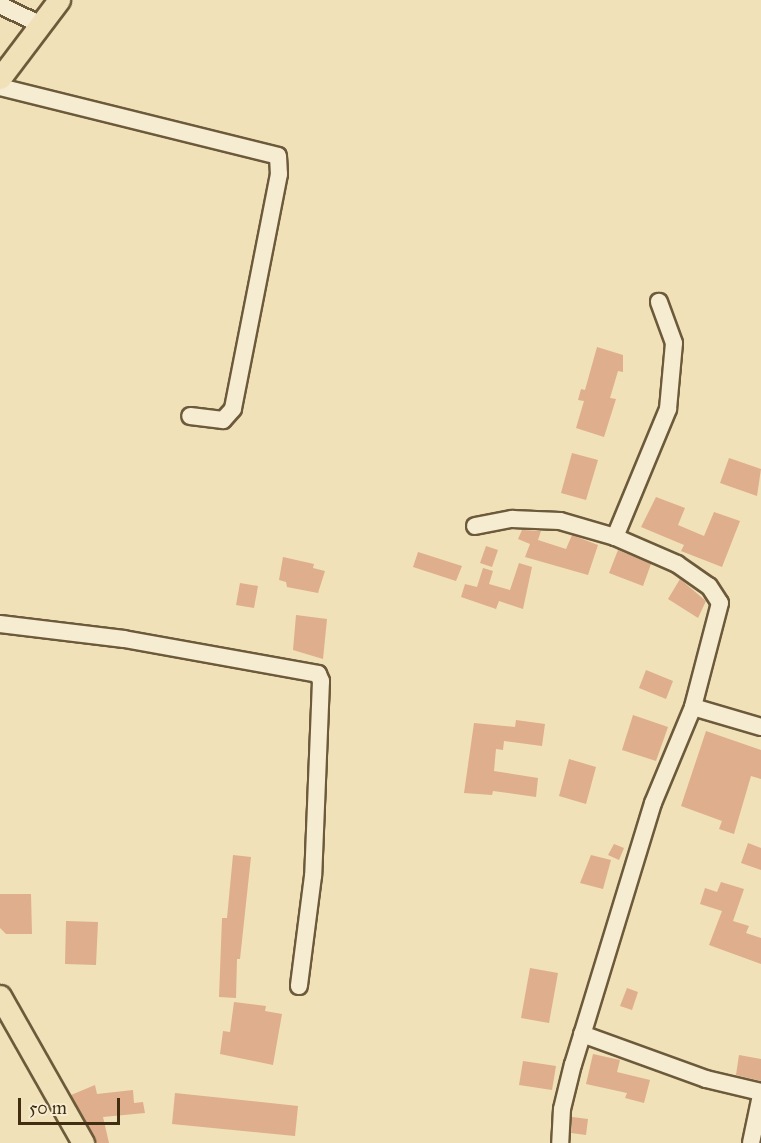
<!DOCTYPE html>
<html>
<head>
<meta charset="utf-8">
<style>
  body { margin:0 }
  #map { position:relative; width:761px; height:1143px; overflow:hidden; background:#f0e1b9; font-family:"IM FELL Great Primer",serif }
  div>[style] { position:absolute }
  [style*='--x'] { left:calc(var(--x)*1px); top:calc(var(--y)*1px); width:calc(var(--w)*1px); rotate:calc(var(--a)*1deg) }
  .building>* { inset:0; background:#dfae8c }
  .roads { filter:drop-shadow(2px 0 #6d5a3a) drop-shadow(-2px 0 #6d5a3a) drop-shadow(0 2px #6d5a3a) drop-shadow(0 -2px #6d5a3a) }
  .minor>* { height:16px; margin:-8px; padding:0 8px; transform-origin:8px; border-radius:8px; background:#f5ecd2 }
  .major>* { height:21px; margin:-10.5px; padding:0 10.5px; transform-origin:10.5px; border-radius:10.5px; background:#f0e1b9 }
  span { translate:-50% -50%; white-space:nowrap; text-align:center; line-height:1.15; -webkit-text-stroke:5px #f5ecd2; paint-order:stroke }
  .scale { position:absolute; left:18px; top:1098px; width:102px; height:27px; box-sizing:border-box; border:3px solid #412d10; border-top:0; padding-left:8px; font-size:18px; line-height:21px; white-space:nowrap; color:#412d10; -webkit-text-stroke:4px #f5ecd2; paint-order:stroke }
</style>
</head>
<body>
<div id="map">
  <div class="building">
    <i style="clip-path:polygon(597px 347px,623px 355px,623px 372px,618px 371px,610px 398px,616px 399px,604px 437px,576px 428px,584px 401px,578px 400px,581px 389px,585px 390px)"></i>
    <i style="clip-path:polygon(572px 453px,598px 460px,586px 500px,561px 493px)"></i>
    <i style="clip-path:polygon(729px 458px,761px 469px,757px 496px,720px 483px)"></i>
    <i style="clip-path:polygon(656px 497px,685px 508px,678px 525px,704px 536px,714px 512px,740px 521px,722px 567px,681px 551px,684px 545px,641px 527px)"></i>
    <i style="clip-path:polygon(522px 530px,541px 531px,538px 540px,566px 549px,572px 535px,598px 545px,588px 575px,525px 557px,530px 544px,518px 539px)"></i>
    <i style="clip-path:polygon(486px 546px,498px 550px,492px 567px,480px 563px)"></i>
    <i style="clip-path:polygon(618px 550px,651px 564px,643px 586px,609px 573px)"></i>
    <i style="clip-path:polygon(418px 552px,462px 566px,456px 581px,413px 567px)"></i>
    <i style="clip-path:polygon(283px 557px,314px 564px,313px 568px,325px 571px,318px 593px,287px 587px,286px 582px,279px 580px)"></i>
    <i style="clip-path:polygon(519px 563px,532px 567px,523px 609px,499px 601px,496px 609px,461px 597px,465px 584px,477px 587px,483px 568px,493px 571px,489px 584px,510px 590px)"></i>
    <i style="clip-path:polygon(680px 579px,706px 601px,698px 618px,668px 599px)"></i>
    <i style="clip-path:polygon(240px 583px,258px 586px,254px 608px,236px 605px)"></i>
    <i style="clip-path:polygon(296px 615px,327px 619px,323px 659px,293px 650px)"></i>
    <i style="clip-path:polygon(646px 670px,673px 681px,666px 699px,639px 688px)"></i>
    <i style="clip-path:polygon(633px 715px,668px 727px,656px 761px,622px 750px)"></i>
    <i style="clip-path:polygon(516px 720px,545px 724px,542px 746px,504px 741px,503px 750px,496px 749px,494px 771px,538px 778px,536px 797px,493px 791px,492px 795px,464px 793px,474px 723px,515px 727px)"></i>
    <i style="clip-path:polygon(706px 731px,761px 750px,761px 779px,751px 776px,734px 834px,719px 829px,722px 821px,681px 806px)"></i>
    <i style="clip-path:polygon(569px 759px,596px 767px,586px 804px,559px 796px)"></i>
    <i style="clip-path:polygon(748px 843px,761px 848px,761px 870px,741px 863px)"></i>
    <i style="clip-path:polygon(614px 844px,624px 848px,619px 860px,608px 855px)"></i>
    <i style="clip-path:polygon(233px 855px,251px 857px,240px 959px,237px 959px,236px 998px,219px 997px,222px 918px,227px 918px)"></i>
    <i style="clip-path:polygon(591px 855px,611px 860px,603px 889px,580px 883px)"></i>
    <i style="clip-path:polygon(721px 882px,744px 889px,733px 921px,749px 926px,746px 933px,761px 938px,761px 964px,709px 945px,722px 911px,700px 904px,705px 888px,717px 892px)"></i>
    <i style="clip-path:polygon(0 894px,31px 894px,32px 934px,6px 934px,0 928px)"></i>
    <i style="clip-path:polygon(66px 921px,98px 922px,96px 965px,65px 964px)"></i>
    <i style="clip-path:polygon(530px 968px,558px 973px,549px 1023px,521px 1018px)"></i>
    <i style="clip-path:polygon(627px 988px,638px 992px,632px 1010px,620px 1006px)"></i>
    <i style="clip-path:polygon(234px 1002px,266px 1006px,265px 1011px,282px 1014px,273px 1065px,220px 1054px,223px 1031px,230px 1032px)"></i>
    <i style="clip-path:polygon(593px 1054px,620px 1060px,617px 1072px,650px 1080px,644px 1103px,625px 1098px,627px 1093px,586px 1084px)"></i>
    <i style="clip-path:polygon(739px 1055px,761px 1059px,761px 1081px,736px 1075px)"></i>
    <i style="clip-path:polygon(523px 1061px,556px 1066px,552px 1090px,519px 1085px)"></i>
    <i style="clip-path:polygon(95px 1085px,97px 1094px,133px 1090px,134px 1103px,143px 1102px,145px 1113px,103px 1117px,109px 1143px,96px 1143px,71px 1095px)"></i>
    <i style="clip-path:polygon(175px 1093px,298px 1106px,295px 1136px,172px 1124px)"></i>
    <i style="clip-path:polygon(572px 1117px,588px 1119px,586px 1135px,571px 1133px)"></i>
  </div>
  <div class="roads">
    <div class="minor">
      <i style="--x:0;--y:5;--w:43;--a:26"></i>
      <i style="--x:0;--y:87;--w:286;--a:13.9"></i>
      <i style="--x:278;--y:156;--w:18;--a:87"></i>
      <i style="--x:279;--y:174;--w:239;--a:101.1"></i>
      <i style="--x:233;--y:409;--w:15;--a:132"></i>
      <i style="--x:223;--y:420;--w:33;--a:-173"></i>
      <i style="--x:475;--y:526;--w:38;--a:-11"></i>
      <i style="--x:512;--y:519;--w:48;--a:2.4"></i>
      <i style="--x:560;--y:521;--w:57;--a:16.2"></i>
      <i style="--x:615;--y:537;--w:68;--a:23.5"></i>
      <i style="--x:677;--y:564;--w:39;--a:35"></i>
      <i style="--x:709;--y:586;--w:20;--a:57"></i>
      <i style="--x:720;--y:603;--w:107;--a:104.6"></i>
      <i style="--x:693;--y:707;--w:104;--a:112.6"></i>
      <i style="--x:653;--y:803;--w:273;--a:107"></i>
      <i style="--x:573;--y:1064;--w:46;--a:103.7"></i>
      <i style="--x:562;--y:1109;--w:34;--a:93"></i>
      <i style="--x:615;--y:537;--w:139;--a:-67.5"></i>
      <i style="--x:668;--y:409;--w:66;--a:-84.8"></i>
      <i style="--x:674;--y:343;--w:44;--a:-110.1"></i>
      <i style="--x:0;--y:624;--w:125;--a:6.9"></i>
      <i style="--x:124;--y:639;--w:197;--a:10.2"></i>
      <i style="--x:318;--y:674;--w:8;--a:67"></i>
      <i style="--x:321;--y:681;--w:195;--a:92.3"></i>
      <i style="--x:313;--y:876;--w:111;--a:97.3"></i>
      <i style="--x:693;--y:707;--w:71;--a:16.4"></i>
      <i style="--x:582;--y:1034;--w:132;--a:19.9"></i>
      <i style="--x:706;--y:1079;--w:57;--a:13.3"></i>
      <i style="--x:751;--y:1143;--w:49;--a:-78.2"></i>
    </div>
    <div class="major">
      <i style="--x:0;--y:78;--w:98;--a:-52.9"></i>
      <i style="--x:0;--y:996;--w:169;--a:60.5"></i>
    </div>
  </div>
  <div class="scale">50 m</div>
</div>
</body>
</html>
